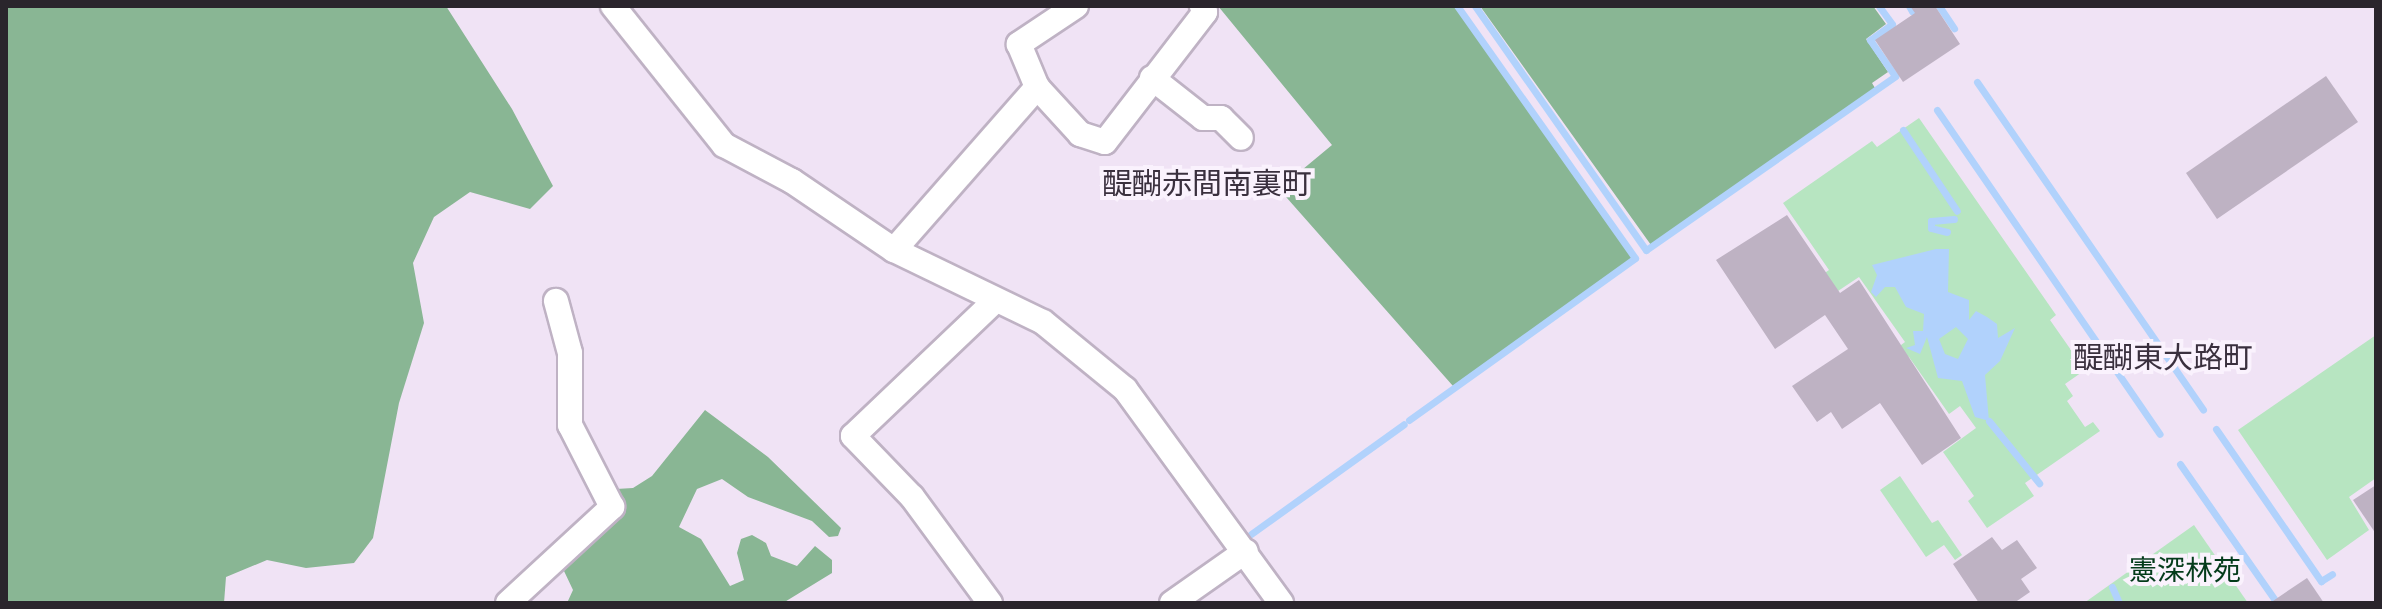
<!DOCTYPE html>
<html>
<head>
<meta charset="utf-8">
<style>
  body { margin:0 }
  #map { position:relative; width:2382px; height:609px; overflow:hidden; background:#f0e3f5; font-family:"Golos Text","Noto Sans JP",sans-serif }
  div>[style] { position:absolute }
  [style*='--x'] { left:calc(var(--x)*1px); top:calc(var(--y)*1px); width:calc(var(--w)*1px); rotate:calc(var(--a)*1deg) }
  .green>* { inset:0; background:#b7e5c1 }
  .forest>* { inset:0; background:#89b694 }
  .water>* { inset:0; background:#b1d2fc }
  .stream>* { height:7px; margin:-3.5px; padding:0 3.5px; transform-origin:3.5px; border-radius:3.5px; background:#b1d2fc }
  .building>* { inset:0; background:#beb2c3 }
  .roads { filter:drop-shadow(2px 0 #bfb2c4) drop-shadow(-2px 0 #bfb2c4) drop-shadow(0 2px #bfb2c4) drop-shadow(0 -2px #bfb2c4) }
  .minor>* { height:24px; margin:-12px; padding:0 12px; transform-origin:12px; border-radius:12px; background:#fff }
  span { translate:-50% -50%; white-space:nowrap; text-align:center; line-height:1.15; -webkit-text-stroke:8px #faf2fd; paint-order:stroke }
  .park-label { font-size:28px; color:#043b1b }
  .neighbourhood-label { font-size:30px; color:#3a303e }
  .frame { position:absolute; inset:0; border:8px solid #2a252c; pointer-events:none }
</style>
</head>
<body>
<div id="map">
  <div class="green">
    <i style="clip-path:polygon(1919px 118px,2056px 315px,2050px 320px,2085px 370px,2065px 384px,2073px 396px,2067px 401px,2085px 427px,2093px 422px,2100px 431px,2025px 483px,2034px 496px,1987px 528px,1968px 501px,1974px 496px,1943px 452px,1976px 428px,1960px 406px,1949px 414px,1909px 357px,1893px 351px,1905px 342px,1859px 277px,1829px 297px,1816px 279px,1829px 270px,1783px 203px,1872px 141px,1877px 147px)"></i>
    <i style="clip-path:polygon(2376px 335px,2376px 478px,2349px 497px,2369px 530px,2327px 560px,2238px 430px)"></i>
    <i style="clip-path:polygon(1900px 476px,1932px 523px,1938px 520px,1962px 555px,1955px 560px,1944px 545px,1926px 557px,1880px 490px)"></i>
    <i style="clip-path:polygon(2194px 525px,2248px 603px,2084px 603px)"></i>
  </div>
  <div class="forest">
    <i style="clip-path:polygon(6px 6px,446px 6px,512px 109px,553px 186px,530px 209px,470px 192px,434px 217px,413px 263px,424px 323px,399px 403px,373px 538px,354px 563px,306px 568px,267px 560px,226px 577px,224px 603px,6px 603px)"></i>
    <i style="clip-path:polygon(1218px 6px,1455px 6px,1633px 258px,1453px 386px,1279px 189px,1332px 145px)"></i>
    <i style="clip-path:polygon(1480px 6px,1873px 6px,1886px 24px,1866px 39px,1888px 72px,1872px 83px,1875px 88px,1651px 245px)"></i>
    <i style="clip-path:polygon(705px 410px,768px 457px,841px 528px,838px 536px,829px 537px,812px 521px,748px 497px,722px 479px,697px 489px,679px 527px,701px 539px,730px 586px,744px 580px,737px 553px,741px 539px,752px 535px,766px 543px,771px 556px,797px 566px,815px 546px,832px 560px,832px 573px,783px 603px,567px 603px,573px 590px,564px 571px,568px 552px,616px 489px,633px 488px,652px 476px)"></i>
  </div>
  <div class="water">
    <i style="clip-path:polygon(evenodd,1936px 249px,1949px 249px,1948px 292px,1969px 300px,1969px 320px,1976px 311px,1987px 317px,1997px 324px,1998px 338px,2015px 328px,2000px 361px,1985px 375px,1989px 421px,1975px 417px,1962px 381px,1938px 378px,1927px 337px,1920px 354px,1906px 348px,1915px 345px,1913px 331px,1923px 331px,1924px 314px,1906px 307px,1895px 287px,1885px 287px,1876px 297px,1871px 292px,1877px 275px,1872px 265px,1936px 249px,1956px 327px,1968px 339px,1958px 359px,1945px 354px,1939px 339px,1956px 327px)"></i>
  </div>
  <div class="stream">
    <i style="--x:1475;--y:6;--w:298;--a:55"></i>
    <i style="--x:1646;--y:250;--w:304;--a:-34.9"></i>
    <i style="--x:1895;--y:76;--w:44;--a:-124.8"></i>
    <i style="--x:1870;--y:40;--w:27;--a:-36"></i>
    <i style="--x:1892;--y:24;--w:22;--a:-126"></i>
    <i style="--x:1909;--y:6;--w:6;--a:59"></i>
    <i style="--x:1912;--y:11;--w:9;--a:-32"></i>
    <i style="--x:1939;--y:6;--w:27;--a:56"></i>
    <i style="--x:1977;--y:82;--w:398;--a:55.4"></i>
    <i style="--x:1937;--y:110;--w:393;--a:55.5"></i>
    <i style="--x:1903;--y:130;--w:97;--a:56.3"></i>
    <i style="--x:1947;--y:232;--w:16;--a:-166"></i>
    <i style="--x:1931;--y:228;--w:7;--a:-90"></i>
    <i style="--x:1931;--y:221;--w:23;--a:-5"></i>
    <i style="--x:1409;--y:420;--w:278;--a:-35.6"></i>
    <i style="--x:1635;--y:258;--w:309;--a:-125.2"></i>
    <i style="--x:1989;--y:421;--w:80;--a:51.1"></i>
    <i style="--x:2216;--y:429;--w:185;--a:55.4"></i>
    <i style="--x:2321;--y:581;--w:13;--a:-32"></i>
    <i style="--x:2180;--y:464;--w:169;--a:55.1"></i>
    <i style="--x:1251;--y:534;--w:188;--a:-35.7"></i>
    <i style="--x:2112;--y:587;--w:17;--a:66"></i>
  </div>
  <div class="building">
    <i style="clip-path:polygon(1910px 6px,1935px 6px,1960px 44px,1903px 82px,1875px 40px,1915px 13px)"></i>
    <i style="clip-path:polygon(2326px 76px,2358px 122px,2217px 219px,2186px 173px)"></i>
    <i style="clip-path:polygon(1787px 215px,1840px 293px,1859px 280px,1961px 438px,1922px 465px,1880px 403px,1842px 429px,1831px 412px,1817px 422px,1792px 386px,1848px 349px,1825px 315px,1775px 349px,1716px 260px)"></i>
    <i style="clip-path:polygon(2376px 485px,2376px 534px,2353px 500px)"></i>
    <i style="clip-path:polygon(1992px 537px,2002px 550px,2017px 540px,2037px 568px,2021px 579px,2030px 592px,2014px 603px,1979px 603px,1953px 564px)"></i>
    <i style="clip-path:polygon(2307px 578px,2324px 603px,2270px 603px,2295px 586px)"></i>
  </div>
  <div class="roads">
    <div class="minor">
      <i style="--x:613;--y:6;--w:178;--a:51.4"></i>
      <i style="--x:724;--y:145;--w:77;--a:27.9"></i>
      <i style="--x:792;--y:181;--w:123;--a:34.1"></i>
      <i style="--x:894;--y:250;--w:165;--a:25.8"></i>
      <i style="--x:1043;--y:322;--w:106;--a:39.3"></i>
      <i style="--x:1125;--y:389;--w:265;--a:53.9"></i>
      <i style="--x:1076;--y:6;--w:69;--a:146.3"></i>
      <i style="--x:1019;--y:44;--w:47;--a:67.3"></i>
      <i style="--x:1037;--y:87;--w:64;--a:47.5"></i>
      <i style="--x:1080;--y:134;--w:26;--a:18"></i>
      <i style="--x:1105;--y:142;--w:164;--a:-52.4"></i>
      <i style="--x:1205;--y:12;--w:7;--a:-117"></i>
      <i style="--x:1152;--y:78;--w:65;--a:38.1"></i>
      <i style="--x:1203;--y:118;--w:18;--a:0"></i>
      <i style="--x:1221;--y:118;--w:28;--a:45"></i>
      <i style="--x:894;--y:250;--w:217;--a:-48.7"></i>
      <i style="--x:508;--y:603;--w:142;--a:-42.7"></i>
      <i style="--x:612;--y:507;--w:92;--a:-117.1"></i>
      <i style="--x:570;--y:425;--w:72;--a:-90"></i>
      <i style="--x:570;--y:353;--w:54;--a:-105.1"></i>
      <i style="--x:990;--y:603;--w:132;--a:-126.3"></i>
      <i style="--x:912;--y:497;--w:85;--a:-134"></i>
      <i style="--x:853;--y:436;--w:197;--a:-43.6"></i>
      <i style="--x:1172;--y:603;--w:90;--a:-35.1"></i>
    </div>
  </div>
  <div class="park-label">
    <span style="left:2185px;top:570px">憲深林苑</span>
  </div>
  <div class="neighbourhood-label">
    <span style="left:1207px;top:183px">醍醐赤間南裏町</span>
    <span style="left:2163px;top:357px">醍醐東大路町</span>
  </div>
  <div class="frame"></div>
</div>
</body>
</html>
